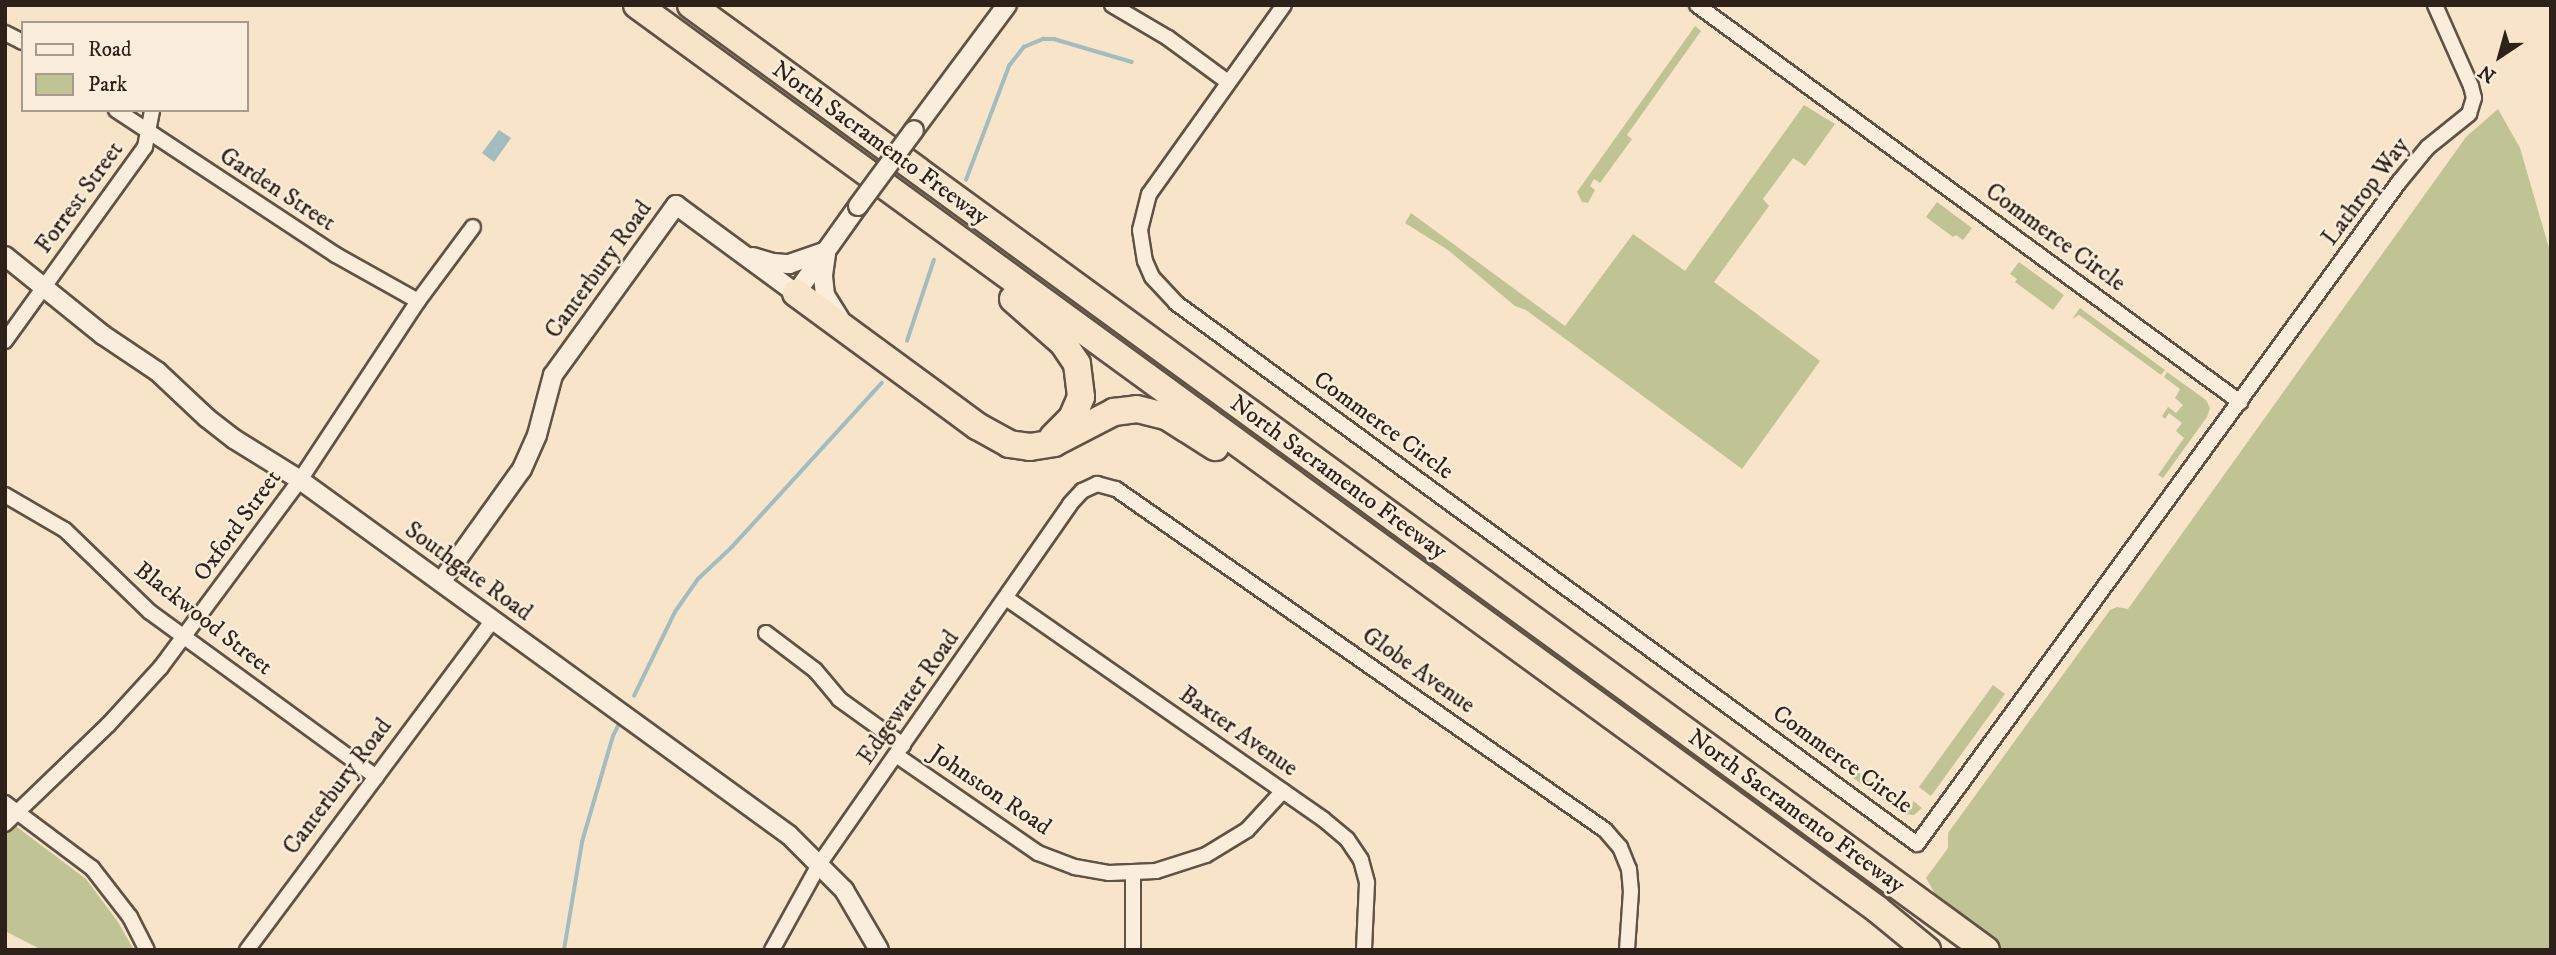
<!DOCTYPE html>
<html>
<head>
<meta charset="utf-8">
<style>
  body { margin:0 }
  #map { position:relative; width:2556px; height:955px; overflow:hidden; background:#f8e4c8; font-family:"IM FELL DW Pica",serif }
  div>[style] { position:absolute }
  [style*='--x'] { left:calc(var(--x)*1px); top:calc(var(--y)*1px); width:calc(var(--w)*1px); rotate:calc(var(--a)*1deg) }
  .green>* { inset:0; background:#c0c394 }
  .water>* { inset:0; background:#a2bcc0 }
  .stream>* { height:3.5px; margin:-1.75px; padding:0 1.75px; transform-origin:1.75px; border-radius:1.75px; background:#a2bcc0 }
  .roads { filter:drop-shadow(2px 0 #605245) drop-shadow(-2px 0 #605245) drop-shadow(0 2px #605245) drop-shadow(0 -2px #605245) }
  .minor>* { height:14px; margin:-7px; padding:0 7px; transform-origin:7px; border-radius:7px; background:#faeddb }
  .tertiary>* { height:18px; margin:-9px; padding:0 9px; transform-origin:9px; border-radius:9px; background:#faeddb }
  .motorway>* { height:26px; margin:-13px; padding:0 13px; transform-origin:13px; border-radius:13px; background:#f8e4c8 }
  .bridges { filter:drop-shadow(2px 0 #605245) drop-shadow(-2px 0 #605245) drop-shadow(0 2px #605245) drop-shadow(0 -2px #605245) }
  .tertiary-bridge>* { height:18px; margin:-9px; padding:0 9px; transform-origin:9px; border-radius:9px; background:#faeddb }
  span { translate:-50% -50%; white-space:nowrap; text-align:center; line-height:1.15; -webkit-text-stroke:5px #faeddb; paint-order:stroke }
  .street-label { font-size:24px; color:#2e2119 }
  .frame { position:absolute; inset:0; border:7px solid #2e2119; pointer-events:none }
  .legend { position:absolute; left:21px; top:21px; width:228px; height:91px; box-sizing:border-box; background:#faeddb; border:2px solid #a89b8d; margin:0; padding:9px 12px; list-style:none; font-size:21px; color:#2e2119 }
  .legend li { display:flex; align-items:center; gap:14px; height:35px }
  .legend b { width:35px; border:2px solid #a89b8d }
  .north { position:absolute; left:2465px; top:21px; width:70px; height:70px; -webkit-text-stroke:5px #faeddb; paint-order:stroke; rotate:216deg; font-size:19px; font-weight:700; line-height:28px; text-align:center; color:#2e2119 }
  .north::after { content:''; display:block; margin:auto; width:24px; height:32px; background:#2e2119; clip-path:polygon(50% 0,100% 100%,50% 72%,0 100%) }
</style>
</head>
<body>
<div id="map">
  <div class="green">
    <i style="clip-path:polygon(1695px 26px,1701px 31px,1627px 135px,1632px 139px,1600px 183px,1594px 179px,1590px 186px,1595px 190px,1588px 203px,1582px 202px,1577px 192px)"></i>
    <i style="clip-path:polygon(1804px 105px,1835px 124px,1805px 166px,1793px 158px,1763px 199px,1769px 206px,1714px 282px,1820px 361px,1742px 469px,1526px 310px,1515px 306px,1448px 250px,1405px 223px,1411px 213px,1565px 326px,1633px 234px,1685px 271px)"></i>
    <i style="clip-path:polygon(2498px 109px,2520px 148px,2551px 255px,2551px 950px,1967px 950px,1926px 878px,1948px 848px,1948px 833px,2110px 610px,2117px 607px,2128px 609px,2466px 137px)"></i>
    <i style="clip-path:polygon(1937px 202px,1972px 228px,1963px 240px,1956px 235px,1953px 237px,1926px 217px)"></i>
    <i style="clip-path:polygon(2019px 262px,2064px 295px,2053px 310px,2015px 282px,2017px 279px,2010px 274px)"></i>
    <i style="clip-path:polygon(2080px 308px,2165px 370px,2161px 375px,2079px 315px,2072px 319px)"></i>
    <i style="clip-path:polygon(2167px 372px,2206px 400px,2210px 408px,2207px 417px,2163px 478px,2158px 475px,2184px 438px,2176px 431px,2182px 423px,2169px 413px,2165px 419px,2162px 416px,2168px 407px,2176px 413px,2183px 405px,2175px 398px,2180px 389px,2164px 377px)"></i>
    <i style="clip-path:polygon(1993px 685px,2005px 694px,1931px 796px,1919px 787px)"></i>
    <i style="clip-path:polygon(1853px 763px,1855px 770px,1906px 808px,1912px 808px,1913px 801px,1922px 808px,1914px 815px,1902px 814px,1848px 774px)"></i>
    <i style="clip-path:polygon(5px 818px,86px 879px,118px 922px,134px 950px,42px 950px,5px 931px)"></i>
  </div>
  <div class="water">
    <i style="clip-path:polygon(499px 130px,511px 138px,494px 162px,482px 153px)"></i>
  </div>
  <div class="stream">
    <i style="--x:966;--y:180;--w:122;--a:-69.3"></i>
    <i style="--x:1009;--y:66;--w:24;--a:-52"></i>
    <i style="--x:1024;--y:47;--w:21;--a:-23"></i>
    <i style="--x:1043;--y:39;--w:11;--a:0"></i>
    <i style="--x:1054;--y:39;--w:81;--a:16.4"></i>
    <i style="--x:907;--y:341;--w:85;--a:-71.6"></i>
    <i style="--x:634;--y:696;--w:93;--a:-64"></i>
    <i style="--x:675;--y:612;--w:40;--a:-55.1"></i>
    <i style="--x:698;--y:579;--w:47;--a:-43.3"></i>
    <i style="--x:732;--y:547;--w:222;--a:-47.6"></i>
    <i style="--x:564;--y:950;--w:109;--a:-80.5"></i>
    <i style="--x:582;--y:842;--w:110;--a:-73.7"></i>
    <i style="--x:613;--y:736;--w:16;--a:-63"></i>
  </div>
  <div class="roads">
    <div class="minor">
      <i style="--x:1112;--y:5;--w:65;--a:30.5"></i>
      <i style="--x:1168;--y:38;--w:74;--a:36.3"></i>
      <i style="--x:1284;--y:5;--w:232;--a:125.5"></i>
      <i style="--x:1149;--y:194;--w:37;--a:104"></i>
      <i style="--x:1140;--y:230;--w:31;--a:81"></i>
      <i style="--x:1145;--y:261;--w:17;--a:66"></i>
      <i style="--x:1152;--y:277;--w:35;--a:47"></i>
      <i style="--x:1176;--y:303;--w:917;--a:36.13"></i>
      <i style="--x:1917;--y:844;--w:819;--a:-53.94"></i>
      <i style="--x:2399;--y:182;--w:45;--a:-50.4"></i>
      <i style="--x:2428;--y:147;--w:53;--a:-38.8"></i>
      <i style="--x:2469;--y:114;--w:17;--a:-73"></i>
      <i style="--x:2474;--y:98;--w:12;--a:-104"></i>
      <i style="--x:2471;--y:86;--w:89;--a:-114"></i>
      <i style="--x:1697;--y:5;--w:673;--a:36.17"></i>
      <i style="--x:5;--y:33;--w:20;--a:27"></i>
      <i style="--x:116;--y:110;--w:263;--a:33.4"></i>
      <i style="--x:336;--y:255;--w:94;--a:29.3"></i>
      <i style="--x:5;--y:341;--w:239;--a:-54.2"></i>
      <i style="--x:145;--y:147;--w:38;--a:-79"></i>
      <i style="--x:5;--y:495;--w:69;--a:30.3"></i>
      <i style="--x:65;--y:530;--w:118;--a:44"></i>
      <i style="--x:150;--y:612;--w:280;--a:36.1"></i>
      <i style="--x:1006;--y:598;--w:386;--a:34.9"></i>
      <i style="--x:1323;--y:819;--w:31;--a:40"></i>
      <i style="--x:1347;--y:839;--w:25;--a:56"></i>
      <i style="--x:1361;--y:860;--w:24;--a:75"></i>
      <i style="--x:1367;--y:883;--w:67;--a:92.6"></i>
      <i style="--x:766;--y:633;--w:61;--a:37.1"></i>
      <i style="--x:815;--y:670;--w:38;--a:50"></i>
      <i style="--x:839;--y:699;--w:79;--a:35.7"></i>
      <i style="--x:896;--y:755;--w:173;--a:34.6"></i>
      <i style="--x:1038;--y:853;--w:40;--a:21"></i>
      <i style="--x:1075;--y:867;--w:35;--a:10"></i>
      <i style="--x:1109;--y:873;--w:47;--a:-2.4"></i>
      <i style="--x:1156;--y:871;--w:52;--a:-17.7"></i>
      <i style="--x:1206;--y:855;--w:48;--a:-31.4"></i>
      <i style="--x:1247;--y:830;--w:53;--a:-47.3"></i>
      <i style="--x:5;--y:803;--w:109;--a:36.8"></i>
      <i style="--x:92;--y:868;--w:62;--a:52.2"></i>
      <i style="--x:130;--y:917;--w:37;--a:63"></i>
      <i style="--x:5;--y:824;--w:143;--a:-43.9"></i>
      <i style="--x:108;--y:725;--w:79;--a:-47.6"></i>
      <i style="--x:161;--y:667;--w:233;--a:-53.4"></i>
      <i style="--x:300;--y:480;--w:214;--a:-56.6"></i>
      <i style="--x:418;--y:301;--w:92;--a:-53.4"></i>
      <i style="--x:1133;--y:874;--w:76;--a:90"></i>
      <i style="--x:247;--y:950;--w:412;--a:-53.3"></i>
      <i style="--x:772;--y:950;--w:99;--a:-61.1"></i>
      <i style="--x:820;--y:863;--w:437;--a:-55.1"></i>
      <i style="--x:1070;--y:504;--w:18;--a:-47"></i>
      <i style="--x:1082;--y:491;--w:17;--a:-25"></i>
      <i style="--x:1097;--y:484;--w:20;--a:15"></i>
      <i style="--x:1116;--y:489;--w:596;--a:34.89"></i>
      <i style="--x:1605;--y:830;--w:23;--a:49"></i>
      <i style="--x:1620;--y:847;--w:24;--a:68"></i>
      <i style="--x:1629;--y:869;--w:22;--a:85"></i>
      <i style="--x:1631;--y:891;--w:59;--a:93.9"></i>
    </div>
    <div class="tertiary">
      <i style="--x:914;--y:130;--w:156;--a:-53.4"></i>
      <i style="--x:826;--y:254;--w:22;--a:98"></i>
      <i style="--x:823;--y:276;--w:19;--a:84"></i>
      <i style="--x:825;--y:295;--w:28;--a:58"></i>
      <i style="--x:5;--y:256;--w:126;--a:38.9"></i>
      <i style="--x:103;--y:335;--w:66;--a:33.9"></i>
      <i style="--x:158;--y:372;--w:67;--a:43.2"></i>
      <i style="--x:207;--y:418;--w:34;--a:38"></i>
      <i style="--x:234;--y:439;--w:78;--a:31.8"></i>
      <i style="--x:300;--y:480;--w:604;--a:35.98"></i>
      <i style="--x:789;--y:835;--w:78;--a:45"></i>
      <i style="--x:844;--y:890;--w:69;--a:59.7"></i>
      <i style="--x:753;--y:257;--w:21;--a:17"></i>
      <i style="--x:773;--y:263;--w:16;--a:4"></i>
      <i style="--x:789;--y:264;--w:36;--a:-19"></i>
      <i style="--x:441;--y:582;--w:139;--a:-54.4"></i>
      <i style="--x:522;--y:469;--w:37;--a:-66"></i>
      <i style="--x:537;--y:435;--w:62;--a:-75.1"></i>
      <i style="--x:553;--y:375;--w:210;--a:-54.1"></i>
      <i style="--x:676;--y:205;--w:149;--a:36.3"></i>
      <i style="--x:796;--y:293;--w:107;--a:-54.5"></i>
    </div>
    <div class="motorway">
      <i style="--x:637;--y:5;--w:1535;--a:36.09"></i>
      <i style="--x:1877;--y:909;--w:65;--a:39.4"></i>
      <i style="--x:691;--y:5;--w:1603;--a:36.12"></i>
      <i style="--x:796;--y:293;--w:225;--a:36.3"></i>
      <i style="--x:977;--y:426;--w:37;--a:29"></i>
      <i style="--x:1009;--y:444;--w:21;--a:8"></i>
      <i style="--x:1030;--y:447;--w:24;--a:-9"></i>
      <i style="--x:1054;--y:443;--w:68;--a:-27.3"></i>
      <i style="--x:1114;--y:412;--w:23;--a:-7"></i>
      <i style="--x:1137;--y:409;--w:32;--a:14"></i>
      <i style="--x:1168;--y:417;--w:56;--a:32.6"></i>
      <i style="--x:1013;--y:299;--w:67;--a:41.3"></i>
      <i style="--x:1063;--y:343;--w:25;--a:56"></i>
      <i style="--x:1077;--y:364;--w:33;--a:83"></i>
      <i style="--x:1081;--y:397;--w:23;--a:113"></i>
      <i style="--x:1072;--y:418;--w:27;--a:135"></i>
    </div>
  </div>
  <div class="bridges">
    <div class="tertiary-bridge">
      <i style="--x:858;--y:206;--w:94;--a:-53.6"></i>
    </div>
  </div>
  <div class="street-label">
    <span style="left:880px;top:144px;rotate:36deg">North Sacramento Freeway</span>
    <span style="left:277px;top:190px;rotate:33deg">Garden Street</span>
    <span style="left:2366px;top:192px;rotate:-53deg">Lathrop Way</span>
    <span style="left:80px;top:198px;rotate:-54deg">Forrest Street</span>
    <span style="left:2055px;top:238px;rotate:36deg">Commerce Circle</span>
    <span style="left:599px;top:270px;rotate:-54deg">Canterbury Road</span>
    <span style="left:1383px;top:426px;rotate:36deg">Commerce Circle</span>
    <span style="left:1338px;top:478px;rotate:36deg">North Sacramento Freeway</span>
    <span style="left:238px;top:526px;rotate:-54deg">Oxford Street</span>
    <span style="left:468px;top:572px;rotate:36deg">Southgate Road</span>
    <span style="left:203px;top:619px;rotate:38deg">Blackwood Street</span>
    <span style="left:1418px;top:671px;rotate:35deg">Globe Avenue</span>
    <span style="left:909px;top:698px;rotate:-55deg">Edgewater Road</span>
    <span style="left:1238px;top:732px;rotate:35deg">Baxter Avenue</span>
    <span style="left:1842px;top:760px;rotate:36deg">Commerce Circle</span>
    <span style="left:338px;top:787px;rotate:-53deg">Canterbury Road</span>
    <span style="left:990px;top:791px;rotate:34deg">Johnston Road</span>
    <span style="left:1796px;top:812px;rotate:36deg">North Sacramento Freeway</span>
  </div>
  <div class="frame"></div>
  <ul class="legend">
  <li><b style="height:9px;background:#faeddb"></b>Road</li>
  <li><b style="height:19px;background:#c0c394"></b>Park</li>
  </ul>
  <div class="north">N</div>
</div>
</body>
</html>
